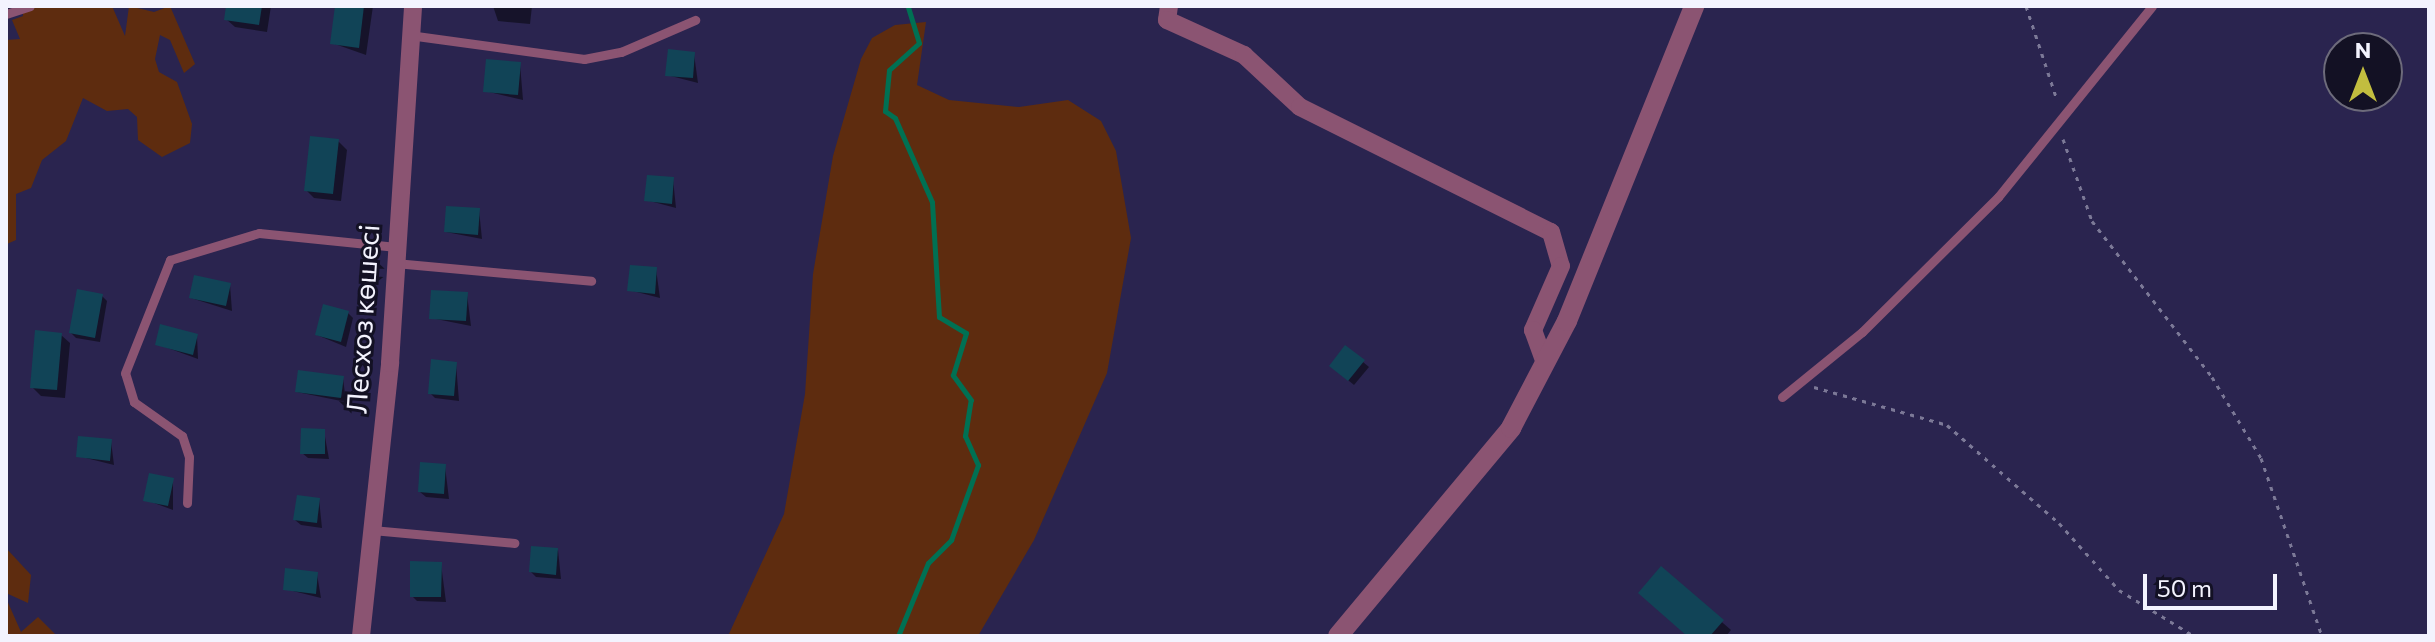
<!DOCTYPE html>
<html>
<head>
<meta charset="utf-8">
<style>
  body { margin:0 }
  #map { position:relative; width:2435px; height:642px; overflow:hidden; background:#2a244f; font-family:Commissioner,sans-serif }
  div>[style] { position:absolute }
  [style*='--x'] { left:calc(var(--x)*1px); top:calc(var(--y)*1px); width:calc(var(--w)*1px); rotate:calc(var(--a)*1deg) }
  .green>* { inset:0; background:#5e2c0f }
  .shadow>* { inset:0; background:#0007 }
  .stream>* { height:5px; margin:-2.5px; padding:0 2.5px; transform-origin:2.5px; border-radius:2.5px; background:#007053 }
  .building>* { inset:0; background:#114457 }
  .path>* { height:3px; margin-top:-1.5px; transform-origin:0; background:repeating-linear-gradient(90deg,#7c7997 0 4px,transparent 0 10px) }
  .service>* { height:9px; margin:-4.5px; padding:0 4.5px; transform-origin:4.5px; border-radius:4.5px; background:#8b5472 }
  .minor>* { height:18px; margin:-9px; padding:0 9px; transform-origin:9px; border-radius:9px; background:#8b5472 }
  .tertiary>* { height:20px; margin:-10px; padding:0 10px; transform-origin:10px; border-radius:10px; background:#8b5472 }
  span { translate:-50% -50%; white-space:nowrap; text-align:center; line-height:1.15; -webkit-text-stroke:6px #131124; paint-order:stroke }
  .street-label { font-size:28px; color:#f3f3fe }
  .frame { position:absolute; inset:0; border:8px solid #f3f3fe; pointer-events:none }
  .north { position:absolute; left:2323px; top:32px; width:80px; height:80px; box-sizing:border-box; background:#131124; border:2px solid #6d6b7b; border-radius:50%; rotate:0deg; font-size:22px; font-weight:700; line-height:32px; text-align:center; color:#f3f3fe }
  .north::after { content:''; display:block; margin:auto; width:28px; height:36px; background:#c2bd3f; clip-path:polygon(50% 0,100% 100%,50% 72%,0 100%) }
  .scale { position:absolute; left:2143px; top:574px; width:134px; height:36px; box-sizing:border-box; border:4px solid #f3f3fe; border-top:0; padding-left:10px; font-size:24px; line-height:28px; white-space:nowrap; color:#f3f3fe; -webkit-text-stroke:6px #131124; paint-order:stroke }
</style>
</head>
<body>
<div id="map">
  <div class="green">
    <i style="clip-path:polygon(22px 6px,112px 6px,125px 36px,129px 6px,154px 12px,170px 6px,195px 64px,184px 73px,170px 40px,160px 35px,155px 59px,159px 72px,177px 82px,192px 124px,190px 143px,162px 157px,138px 140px,137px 117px,128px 109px,107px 111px,83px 98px,66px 141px,42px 160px,31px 188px,16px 194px,16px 240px,7px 244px,6px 40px,20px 39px,12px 20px,23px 16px)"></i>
    <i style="clip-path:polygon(926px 22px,917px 85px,949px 100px,1019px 107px,1068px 100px,1101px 121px,1116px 151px,1131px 238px,1107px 373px,1034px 540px,978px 636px,728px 636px,784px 514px,805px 394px,813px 274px,833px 156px,861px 59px,872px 38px,895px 25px)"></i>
    <i style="clip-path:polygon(6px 548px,31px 575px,28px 603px,6px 593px)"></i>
    <i style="clip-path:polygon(6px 598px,21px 632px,38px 617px,57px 636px,6px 636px)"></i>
  </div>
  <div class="shadow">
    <i style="clip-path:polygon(228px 6px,271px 6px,267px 32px,235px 27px,226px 19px)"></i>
    <i style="clip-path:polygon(337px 6px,373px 6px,366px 55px,332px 43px)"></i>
    <i style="clip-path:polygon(493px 6px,532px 6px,530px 24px,498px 21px)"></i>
    <i style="clip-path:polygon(694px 54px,698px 83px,667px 75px)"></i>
    <i style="clip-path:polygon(520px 64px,523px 100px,485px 91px)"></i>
    <i style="clip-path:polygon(338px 141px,347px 150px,341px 201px,314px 198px,306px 190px)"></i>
    <i style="clip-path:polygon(673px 179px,676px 208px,646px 200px)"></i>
    <i style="clip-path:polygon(479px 210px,482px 239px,446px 232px)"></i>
    <i style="clip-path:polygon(656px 269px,660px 298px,629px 290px)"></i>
    <i style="clip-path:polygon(230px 285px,232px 311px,191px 298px)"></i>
    <i style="clip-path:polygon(467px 294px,471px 326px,431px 318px)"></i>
    <i style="clip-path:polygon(102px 296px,107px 301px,100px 342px,76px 338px,71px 333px)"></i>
    <i style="clip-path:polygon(348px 313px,353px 318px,346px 347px,317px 335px)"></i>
    <i style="clip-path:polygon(61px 335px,70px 343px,65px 398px,41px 396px,32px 387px)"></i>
    <i style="clip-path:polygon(197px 336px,198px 359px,157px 344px)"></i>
    <i style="clip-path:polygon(1363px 362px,1369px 367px,1354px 385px,1337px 371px)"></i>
    <i style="clip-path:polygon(456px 364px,459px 401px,435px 398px,430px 393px)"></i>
    <i style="clip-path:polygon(343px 378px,346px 402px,297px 392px)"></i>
    <i style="clip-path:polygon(324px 431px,329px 459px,308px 458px,302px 453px)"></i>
    <i style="clip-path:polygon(111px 441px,114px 465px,78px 456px)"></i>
    <i style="clip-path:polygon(445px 466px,449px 499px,426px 497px,420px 492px)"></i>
    <i style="clip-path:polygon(173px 480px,173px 510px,146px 500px)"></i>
    <i style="clip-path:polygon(319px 499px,322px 528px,301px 525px,295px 520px)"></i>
    <i style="clip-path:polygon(558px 550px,561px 579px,536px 577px,531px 572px)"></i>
    <i style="clip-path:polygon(441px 564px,446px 602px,417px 601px,412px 596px)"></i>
    <i style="clip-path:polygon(1661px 569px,1731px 630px,1726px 636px,1689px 636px)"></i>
    <i style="clip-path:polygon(317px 574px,321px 598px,285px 589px)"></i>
  </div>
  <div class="stream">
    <i style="--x:898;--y:636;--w:79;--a:-67.7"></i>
    <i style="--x:928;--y:563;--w:33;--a:-45"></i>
    <i style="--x:951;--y:540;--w:80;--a:-70.2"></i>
    <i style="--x:978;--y:465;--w:32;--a:-114"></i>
    <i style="--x:965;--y:436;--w:36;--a:-81"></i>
    <i style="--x:971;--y:400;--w:31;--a:-126"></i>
    <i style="--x:953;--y:375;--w:44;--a:-72.8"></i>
    <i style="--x:966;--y:333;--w:31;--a:-149"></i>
    <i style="--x:939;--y:317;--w:115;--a:-93.5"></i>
    <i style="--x:932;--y:202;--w:92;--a:-113.8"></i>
    <i style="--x:895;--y:118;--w:12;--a:-145"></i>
    <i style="--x:885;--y:111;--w:41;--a:-84.4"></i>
    <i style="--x:889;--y:70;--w:40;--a:-42"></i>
    <i style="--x:919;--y:43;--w:39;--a:-107"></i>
  </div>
  <div class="building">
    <i style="clip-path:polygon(226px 6px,262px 6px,259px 25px,224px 20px)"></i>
    <i style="clip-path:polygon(335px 6px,364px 6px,359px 48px,330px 44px)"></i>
    <i style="clip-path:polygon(668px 49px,695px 52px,693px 78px,665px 76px)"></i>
    <i style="clip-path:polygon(486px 59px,521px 62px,518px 95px,483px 92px)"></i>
    <i style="clip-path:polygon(310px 136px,339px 139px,333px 194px,304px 191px)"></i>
    <i style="clip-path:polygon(647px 175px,674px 177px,672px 204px,644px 201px)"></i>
    <i style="clip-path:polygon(446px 206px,480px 208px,478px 235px,444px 232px)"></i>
    <i style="clip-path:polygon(630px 265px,657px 267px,655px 294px,627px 291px)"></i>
    <i style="clip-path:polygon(194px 275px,231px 283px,226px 306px,189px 298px)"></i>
    <i style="clip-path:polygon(77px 289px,103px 294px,95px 338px,69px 333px)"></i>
    <i style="clip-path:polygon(431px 290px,468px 292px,466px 321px,429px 319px)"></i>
    <i style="clip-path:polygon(323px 304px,349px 311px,341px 342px,315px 335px)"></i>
    <i style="clip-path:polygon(160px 324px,198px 334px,193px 355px,155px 345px)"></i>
    <i style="clip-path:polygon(35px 330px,62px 333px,57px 390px,30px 388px)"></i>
    <i style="clip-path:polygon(1345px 345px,1365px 360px,1348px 381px,1329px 366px)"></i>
    <i style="clip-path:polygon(431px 359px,457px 362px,454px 396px,428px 394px)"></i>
    <i style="clip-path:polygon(298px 370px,344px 376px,341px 398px,295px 392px)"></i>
    <i style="clip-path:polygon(301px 428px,325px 429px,325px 454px,300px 454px)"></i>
    <i style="clip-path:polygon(78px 436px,112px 439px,110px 461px,76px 457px)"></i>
    <i style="clip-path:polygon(420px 462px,446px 464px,444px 494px,418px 492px)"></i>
    <i style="clip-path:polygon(149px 473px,174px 478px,168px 506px,143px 501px)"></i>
    <i style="clip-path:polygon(297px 495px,320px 498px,317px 523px,293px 520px)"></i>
    <i style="clip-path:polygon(531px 546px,558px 548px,556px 575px,529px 572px)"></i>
    <i style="clip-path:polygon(410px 561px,442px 562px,441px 597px,410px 597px)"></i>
    <i style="clip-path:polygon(1661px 566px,1724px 620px,1710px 636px,1687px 636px,1638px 593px)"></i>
    <i style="clip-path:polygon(285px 568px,318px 572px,316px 594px,283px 590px)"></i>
  </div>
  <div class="path">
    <i style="--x:2026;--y:6;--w:99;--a:71.7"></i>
    <i style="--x:2063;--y:139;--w:87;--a:70.5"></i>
    <i style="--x:2092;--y:221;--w:197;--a:52.4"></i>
    <i style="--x:2212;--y:377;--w:95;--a:58.8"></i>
    <i style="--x:2261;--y:458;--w:188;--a:71.1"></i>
    <i style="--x:1814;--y:387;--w:138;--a:15.9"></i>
    <i style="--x:1947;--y:425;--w:149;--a:41.2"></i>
    <i style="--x:2059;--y:523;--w:90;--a:48.2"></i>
    <i style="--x:2119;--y:590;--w:88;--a:31.5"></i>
  </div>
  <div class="service">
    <i style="--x:6;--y:14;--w:25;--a:-18"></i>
    <i style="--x:409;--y:35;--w:177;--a:7.8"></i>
    <i style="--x:584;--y:59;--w:38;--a:-11"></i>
    <i style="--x:621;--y:52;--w:81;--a:-23.4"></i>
    <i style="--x:395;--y:263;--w:197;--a:5.2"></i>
    <i style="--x:1782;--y:397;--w:103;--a:-39.1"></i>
    <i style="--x:1862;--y:332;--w:192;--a:-44.8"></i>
    <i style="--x:1998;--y:197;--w:245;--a:-51.1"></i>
    <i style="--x:187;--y:503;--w:46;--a:-87.5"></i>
    <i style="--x:189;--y:457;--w:22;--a:-108"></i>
    <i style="--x:182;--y:436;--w:59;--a:-144.7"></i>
    <i style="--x:134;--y:402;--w:30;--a:-107"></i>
    <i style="--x:125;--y:373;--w:122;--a:-68.3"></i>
    <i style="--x:170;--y:260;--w:93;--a:-16.9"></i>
    <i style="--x:259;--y:233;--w:138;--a:5.8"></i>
    <i style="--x:372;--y:530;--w:143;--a:5.2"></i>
  </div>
  <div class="minor">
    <i style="--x:1169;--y:6;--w:14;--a:98"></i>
    <i style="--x:1167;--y:20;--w:85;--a:24.4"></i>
    <i style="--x:1244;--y:55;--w:76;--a:42.9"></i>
    <i style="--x:1300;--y:107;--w:280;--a:26.5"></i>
    <i style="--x:1551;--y:232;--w:35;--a:74"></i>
    <i style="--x:1561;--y:266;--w:70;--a:113.6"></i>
    <i style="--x:1533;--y:330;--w:35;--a:70"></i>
    <i style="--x:361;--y:636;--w:275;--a:-83.9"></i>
    <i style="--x:390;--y:363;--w:358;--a:-86.3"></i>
  </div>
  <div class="tertiary">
    <i style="--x:1338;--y:636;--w:271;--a:-50.2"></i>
    <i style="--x:1511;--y:428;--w:121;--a:-62.4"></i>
    <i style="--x:1567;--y:321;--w:340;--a:-68"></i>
  </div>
  <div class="street-label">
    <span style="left:362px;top:319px;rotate:-86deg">Лесхоз көшесі</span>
  </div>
  <div class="frame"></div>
  <div class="north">N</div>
  <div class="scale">50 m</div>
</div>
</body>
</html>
